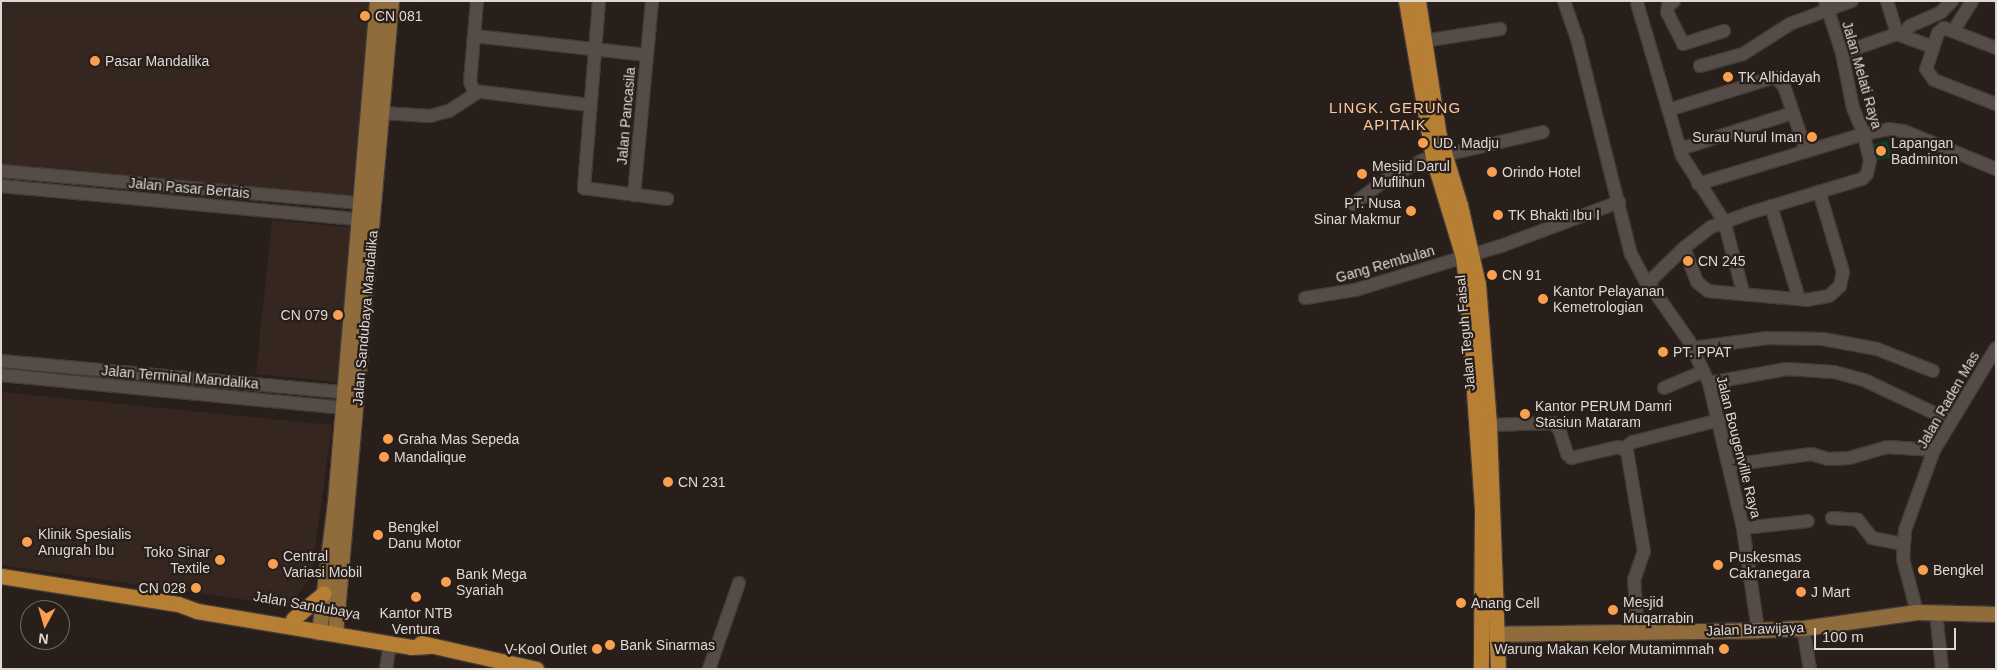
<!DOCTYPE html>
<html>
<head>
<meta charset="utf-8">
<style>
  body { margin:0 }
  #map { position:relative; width:1997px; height:670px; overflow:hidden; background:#281f1b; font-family:Helvetica,sans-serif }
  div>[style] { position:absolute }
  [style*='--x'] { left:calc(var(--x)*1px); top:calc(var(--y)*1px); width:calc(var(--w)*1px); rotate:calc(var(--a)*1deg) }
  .built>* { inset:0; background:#352720 }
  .green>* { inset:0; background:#094224 }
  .roads { filter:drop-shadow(1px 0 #423b38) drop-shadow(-1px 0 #423b38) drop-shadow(0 1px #423b38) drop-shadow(0 -1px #423b38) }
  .minor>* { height:12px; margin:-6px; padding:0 6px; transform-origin:6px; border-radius:6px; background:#564c47 }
  .major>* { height:15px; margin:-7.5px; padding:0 7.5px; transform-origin:7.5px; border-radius:7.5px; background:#906b3b }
  .highway>* { height:15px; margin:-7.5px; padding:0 7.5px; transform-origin:7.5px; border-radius:7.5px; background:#b77f33 }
  .dots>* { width:14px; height:14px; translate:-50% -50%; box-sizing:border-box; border:2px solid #281f1b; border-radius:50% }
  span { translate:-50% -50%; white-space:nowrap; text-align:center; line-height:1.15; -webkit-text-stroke:4.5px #281f1b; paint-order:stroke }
  .poi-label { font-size:14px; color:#dfd9d6 }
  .left { translate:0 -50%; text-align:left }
  .right { translate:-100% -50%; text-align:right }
  .street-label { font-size:14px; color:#dfd9d6 }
  .neighbourhood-label { font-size:15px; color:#fcc89f; letter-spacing:1px }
  .frame { position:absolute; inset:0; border:2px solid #dfd9d6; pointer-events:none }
  .north { position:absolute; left:20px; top:600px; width:50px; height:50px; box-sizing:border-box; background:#281f1b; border:1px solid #716966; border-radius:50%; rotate:186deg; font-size:14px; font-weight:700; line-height:20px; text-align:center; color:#dfd9d6 }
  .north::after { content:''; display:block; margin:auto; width:18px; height:22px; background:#fa9f4f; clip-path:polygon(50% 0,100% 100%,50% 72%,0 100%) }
  .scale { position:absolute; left:1814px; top:628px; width:142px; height:22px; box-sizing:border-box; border:2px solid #dfd9d6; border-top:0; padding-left:6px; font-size:15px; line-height:18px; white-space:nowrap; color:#dfd9d6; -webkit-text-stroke:4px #281f1b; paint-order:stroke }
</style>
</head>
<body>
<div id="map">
  <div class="built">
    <i style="clip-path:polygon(1px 1px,370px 1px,352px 198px,1px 164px)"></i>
    <i style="clip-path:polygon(272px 220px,353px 228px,337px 382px,256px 374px)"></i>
    <i style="clip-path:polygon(1px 392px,332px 425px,311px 577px,289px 606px,1px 565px)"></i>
  </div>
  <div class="green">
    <i style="clip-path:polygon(1887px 141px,1891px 157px,1874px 161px,1870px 145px)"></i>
  </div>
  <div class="roads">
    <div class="minor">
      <i style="--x:477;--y:1;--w:81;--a:94.9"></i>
      <i style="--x:470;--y:82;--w:10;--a:66"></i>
      <i style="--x:474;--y:91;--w:116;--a:6.9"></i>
      <i style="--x:599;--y:1;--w:188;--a:94.6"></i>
      <i style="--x:584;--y:188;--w:84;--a:7.5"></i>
      <i style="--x:1564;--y:1;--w:39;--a:71"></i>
      <i style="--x:1577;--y:38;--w:223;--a:76"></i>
      <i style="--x:1631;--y:254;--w:40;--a:62"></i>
      <i style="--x:1674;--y:1;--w:8;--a:140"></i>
      <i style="--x:1668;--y:6;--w:6;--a:99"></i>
      <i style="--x:1667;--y:12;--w:36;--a:63"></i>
      <i style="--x:1683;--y:44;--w:43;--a:-17.6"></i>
      <i style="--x:1887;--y:1;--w:34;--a:73"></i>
      <i style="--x:1637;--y:3;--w:159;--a:73.6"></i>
      <i style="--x:1682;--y:156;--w:77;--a:57.1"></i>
      <i style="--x:1724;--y:221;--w:73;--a:75"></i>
      <i style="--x:1954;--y:30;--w:34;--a:-58"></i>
      <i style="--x:1902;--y:34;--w:11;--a:-45"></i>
      <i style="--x:1910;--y:26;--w:34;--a:-24"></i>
      <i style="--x:1941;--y:12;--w:16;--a:-45"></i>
      <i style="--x:475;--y:36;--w:173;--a:6.3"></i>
      <i style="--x:647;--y:55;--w:141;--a:95.3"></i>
      <i style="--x:1424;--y:41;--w:77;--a:-9"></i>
      <i style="--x:1996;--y:48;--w:56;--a:-159"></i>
      <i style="--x:1944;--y:28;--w:8;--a:140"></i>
      <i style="--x:1938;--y:33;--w:38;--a:108"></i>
      <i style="--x:1926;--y:69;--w:14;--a:54"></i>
      <i style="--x:1934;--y:80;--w:66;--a:21.2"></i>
      <i style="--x:1842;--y:53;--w:58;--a:-19.1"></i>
      <i style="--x:1897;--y:34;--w:38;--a:20"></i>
      <i style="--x:647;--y:55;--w:54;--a:-84.7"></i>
      <i style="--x:1700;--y:66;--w:45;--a:-15.6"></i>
      <i style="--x:1743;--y:54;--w:56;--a:-32.6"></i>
      <i style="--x:1790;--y:24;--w:66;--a:-20.4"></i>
      <i style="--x:1668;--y:110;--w:112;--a:-17.1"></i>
      <i style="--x:1775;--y:77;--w:13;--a:45"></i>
      <i style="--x:1784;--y:86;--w:69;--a:71.3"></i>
      <i style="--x:382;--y:113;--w:48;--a:3.6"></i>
      <i style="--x:430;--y:116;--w:20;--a:-15"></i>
      <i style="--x:449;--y:111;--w:33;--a:-33"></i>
      <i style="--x:1680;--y:149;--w:119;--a:-17.7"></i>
      <i style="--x:1;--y:171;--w:370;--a:5.1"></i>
      <i style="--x:1698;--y:184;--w:173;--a:-16.8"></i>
      <i style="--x:1864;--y:134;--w:25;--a:-11"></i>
      <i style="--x:1889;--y:129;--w:15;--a:8"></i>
      <i style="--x:1904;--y:131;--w:100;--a:22.4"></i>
      <i style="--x:1;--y:186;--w:370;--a:5.3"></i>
      <i style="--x:1353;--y:204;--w:42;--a:-36.3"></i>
      <i style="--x:1387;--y:179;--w:41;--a:-27.8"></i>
      <i style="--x:1423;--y:160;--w:123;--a:-13.1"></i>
      <i style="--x:1771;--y:206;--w:97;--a:73.2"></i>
      <i style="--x:1684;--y:248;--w:36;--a:69"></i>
      <i style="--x:1697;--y:282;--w:14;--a:39"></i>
      <i style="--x:1708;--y:291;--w:98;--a:5.2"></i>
      <i style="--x:1806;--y:300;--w:23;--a:-10"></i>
      <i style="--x:1829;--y:296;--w:15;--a:-42"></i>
      <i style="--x:1840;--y:286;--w:14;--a:-78"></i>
      <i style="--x:1843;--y:272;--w:84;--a:-106.5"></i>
      <i style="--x:1305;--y:298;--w:51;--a:-9.1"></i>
      <i style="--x:1355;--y:290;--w:152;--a:-16.8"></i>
      <i style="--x:1501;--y:246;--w:126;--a:-20.4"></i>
      <i style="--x:1693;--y:348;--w:75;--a:-7.7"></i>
      <i style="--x:1767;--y:338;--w:56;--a:1"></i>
      <i style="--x:1823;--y:339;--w:55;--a:10.5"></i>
      <i style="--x:1877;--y:349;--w:60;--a:21.4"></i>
      <i style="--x:1;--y:361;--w:352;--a:5.2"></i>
      <i style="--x:1;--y:375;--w:353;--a:5.5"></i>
      <i style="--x:1709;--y:383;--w:79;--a:-10.2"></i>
      <i style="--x:1787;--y:369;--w:47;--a:3.7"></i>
      <i style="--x:1834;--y:372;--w:31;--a:15"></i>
      <i style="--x:1864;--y:380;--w:96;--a:25.2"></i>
      <i style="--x:1664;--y:388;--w:43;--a:-23"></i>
      <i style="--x:1489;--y:425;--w:64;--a:-1.8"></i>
      <i style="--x:1553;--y:423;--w:8;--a:45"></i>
      <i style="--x:1559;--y:429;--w:26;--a:72"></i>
      <i style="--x:1567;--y:454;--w:6;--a:45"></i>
      <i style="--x:1571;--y:458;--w:48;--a:-13.2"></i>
      <i style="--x:1618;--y:447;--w:10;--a:24"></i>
      <i style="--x:1627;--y:451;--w:101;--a:80.4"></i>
      <i style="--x:1644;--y:551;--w:31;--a:109"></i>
      <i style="--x:1634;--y:580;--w:52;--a:85.6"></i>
      <i style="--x:1624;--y:448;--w:11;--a:-34"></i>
      <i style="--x:1633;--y:442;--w:89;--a:-14.3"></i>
      <i style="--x:1730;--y:465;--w:82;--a:-7.7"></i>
      <i style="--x:1811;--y:454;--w:18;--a:16"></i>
      <i style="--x:1828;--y:459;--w:21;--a:-3"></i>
      <i style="--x:1849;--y:458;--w:40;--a:-16"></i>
      <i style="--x:1887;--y:447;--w:47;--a:3.7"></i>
      <i style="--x:1832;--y:518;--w:26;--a:4"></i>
      <i style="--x:1858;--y:520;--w:23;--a:52"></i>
      <i style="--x:1872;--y:538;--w:31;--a:11"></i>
      <i style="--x:1743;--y:528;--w:65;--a:-6.1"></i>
      <i style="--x:1917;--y:612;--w:55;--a:-104.8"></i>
      <i style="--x:1903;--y:559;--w:29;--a:-86"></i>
      <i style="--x:1905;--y:530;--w:85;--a:-70.1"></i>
      <i style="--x:1934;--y:450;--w:119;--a:-58.7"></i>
      <i style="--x:1936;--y:612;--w:57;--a:84"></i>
      <i style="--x:1803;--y:628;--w:42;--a:80.3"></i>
      <i style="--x:1758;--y:630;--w:103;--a:-98.4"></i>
      <i style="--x:1743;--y:528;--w:149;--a:-103.2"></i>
      <i style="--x:1709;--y:383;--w:47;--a:-115.5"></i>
      <i style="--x:1689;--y:341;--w:68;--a:-124.9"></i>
      <i style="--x:1650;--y:285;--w:8;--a:-67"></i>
      <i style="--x:1653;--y:278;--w:43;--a:-44.1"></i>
      <i style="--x:1684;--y:248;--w:34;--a:-38"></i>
      <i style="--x:1711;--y:227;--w:37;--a:-20"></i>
      <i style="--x:1746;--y:214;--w:121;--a:-16.8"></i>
      <i style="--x:1862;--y:179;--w:7;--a:-45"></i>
      <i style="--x:1867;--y:174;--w:13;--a:-77"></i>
      <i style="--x:1870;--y:161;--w:28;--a:-103"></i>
      <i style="--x:1864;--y:134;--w:28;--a:-113"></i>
      <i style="--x:1853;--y:108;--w:56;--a:-101.3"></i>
      <i style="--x:1842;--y:53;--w:55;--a:-108.1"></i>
      <i style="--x:386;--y:669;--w:25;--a:-81"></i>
      <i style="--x:709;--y:669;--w:91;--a:-70.8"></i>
    </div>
    <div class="major">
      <i style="--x:319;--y:632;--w:131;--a:-83"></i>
      <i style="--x:335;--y:502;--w:503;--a:-85.21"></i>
      <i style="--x:335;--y:634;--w:635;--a:-84.94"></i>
      <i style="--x:1484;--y:634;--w:274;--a:-0.8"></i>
      <i style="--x:1758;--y:630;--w:45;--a:-2.5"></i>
      <i style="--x:1803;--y:628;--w:115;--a:-8"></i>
      <i style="--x:1917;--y:612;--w:79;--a:1.5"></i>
    </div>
    <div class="highway">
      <i style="--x:1406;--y:1;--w:159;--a:80.2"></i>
      <i style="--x:1433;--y:158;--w:103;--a:73.1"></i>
      <i style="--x:1463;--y:257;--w:32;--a:83"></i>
      <i style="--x:1467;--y:289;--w:221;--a:86.1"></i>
      <i style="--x:1482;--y:509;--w:160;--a:90.4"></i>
      <i style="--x:1418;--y:1;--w:137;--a:81.2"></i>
      <i style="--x:1439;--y:136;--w:72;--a:73.1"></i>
      <i style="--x:1460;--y:205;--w:81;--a:77.2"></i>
      <i style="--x:1478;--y:284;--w:141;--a:85.5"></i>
      <i style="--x:1489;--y:425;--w:244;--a:87.9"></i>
      <i style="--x:1;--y:576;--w:179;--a:9"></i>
      <i style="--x:178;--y:604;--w:20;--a:20"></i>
      <i style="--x:197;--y:611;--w:217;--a:9.5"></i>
      <i style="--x:411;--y:647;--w:18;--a:-3"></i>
      <i style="--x:293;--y:619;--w:40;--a:-40"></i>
      <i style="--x:421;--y:643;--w:118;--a:12.7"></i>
    </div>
  </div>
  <div class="dots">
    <i style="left:365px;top:16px;background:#fa9f4f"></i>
    <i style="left:95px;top:61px;background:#fa9f4f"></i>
    <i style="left:1728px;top:77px;background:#fa9f4f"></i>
    <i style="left:1812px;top:137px;background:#fa9f4f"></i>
    <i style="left:1423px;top:143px;background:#fa9f4f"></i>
    <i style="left:1881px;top:151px;background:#fa9f4f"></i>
    <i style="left:1492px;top:172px;background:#fa9f4f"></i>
    <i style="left:1362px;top:174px;background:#fa9f4f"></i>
    <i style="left:1411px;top:211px;background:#fa9f4f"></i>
    <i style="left:1498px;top:215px;background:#fa9f4f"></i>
    <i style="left:1688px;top:261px;background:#fa9f4f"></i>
    <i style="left:1492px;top:275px;background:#fa9f4f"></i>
    <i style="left:1543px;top:299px;background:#fa9f4f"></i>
    <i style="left:338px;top:315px;background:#fa9f4f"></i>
    <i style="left:1663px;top:352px;background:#fa9f4f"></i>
    <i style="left:1525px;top:414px;background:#fa9f4f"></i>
    <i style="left:388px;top:439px;background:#fa9f4f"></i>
    <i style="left:384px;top:457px;background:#fa9f4f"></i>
    <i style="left:668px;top:482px;background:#fa9f4f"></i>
    <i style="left:378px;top:535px;background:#fa9f4f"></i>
    <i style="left:27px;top:542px;background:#fa9f4f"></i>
    <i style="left:220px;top:560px;background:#fa9f4f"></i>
    <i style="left:273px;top:564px;background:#fa9f4f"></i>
    <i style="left:1718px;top:565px;background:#fa9f4f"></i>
    <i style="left:1923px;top:570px;background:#fa9f4f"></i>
    <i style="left:446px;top:582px;background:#fa9f4f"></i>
    <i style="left:196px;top:588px;background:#fa9f4f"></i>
    <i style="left:1801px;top:592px;background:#fa9f4f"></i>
    <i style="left:416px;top:597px;background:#fa9f4f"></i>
    <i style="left:1461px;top:603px;background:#fa9f4f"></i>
    <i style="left:1613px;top:610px;background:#fa9f4f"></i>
    <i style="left:610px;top:645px;background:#fa9f4f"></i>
    <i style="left:597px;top:649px;background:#fa9f4f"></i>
    <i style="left:1724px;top:649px;background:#fa9f4f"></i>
  </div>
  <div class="poi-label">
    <span class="left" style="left:375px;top:16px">CN 081</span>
    <span class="left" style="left:105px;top:61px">Pasar Mandalika</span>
    <span class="left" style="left:1738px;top:77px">TK Alhidayah</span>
    <span class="right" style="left:1802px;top:137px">Surau Nurul Iman</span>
    <span class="left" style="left:1433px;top:143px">UD. Madju</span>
    <span class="left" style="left:1891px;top:151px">Lapangan<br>Badminton</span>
    <span class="left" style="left:1372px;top:174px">Mesjid Darul<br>Muflihun</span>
    <span class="left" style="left:1502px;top:172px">Orindo Hotel</span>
    <span class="right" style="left:1401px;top:211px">PT. Nusa<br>Sinar Makmur</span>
    <span class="left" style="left:1508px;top:215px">TK Bhakti Ibu I</span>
    <span class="left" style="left:1698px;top:261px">CN 245</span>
    <span class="left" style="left:1502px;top:275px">CN 91</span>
    <span class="left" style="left:1553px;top:299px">Kantor Pelayanan<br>Kemetrologian</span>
    <span class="right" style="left:328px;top:315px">CN 079</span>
    <span class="left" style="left:1673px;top:352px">PT. PPAT</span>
    <span class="left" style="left:1535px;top:414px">Kantor PERUM Damri<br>Stasiun Mataram</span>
    <span class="left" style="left:398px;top:439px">Graha Mas Sepeda</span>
    <span class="left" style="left:394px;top:457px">Mandalique</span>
    <span class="left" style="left:678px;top:482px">CN 231</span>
    <span class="left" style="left:388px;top:535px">Bengkel<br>Danu Motor</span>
    <span class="left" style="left:38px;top:542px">Klinik Spesialis<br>Anugrah Ibu</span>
    <span class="right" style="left:210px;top:560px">Toko Sinar<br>Textile</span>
    <span class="left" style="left:283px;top:564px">Central<br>Variasi Mobil</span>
    <span class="left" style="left:1729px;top:565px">Puskesmas<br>Cakranegara</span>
    <span class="left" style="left:1933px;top:570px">Bengkel</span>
    <span class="left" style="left:456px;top:582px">Bank Mega<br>Syariah</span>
    <span class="right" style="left:186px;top:588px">CN 028</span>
    <span class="left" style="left:1811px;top:592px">J Mart</span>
    <span class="left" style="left:1623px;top:610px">Mesjid<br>Muqarrabin</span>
    <span class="left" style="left:1471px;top:603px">Anang Cell</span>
    <span style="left:416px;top:621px">Kantor NTB<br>Ventura</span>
    <span class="left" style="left:620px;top:645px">Bank Sinarmas</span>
    <span class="right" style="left:587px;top:649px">V-Kool Outlet</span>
    <span class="right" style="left:1714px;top:649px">Warung Makan Kelor Mutamimmah</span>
  </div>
  <div class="street-label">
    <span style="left:1862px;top:75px;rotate:74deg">Jalan Melati Raya</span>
    <span style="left:626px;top:116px;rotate:-85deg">Jalan Pancasila</span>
    <span style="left:189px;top:188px;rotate:5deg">Jalan Pasar Bertais</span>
    <span style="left:1385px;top:264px;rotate:-16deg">Gang Rembulan</span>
    <span style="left:365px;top:318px;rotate:-85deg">Jalan Sandubaya Mandalika</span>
    <span style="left:1465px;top:333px;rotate:-95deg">Jalan Teguh Faisal</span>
    <span style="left:180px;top:377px;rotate:5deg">Jalan Terminal Mandalika</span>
    <span style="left:1948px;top:400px;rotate:-60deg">Jalan Raden Mas</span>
    <span style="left:1739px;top:447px;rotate:76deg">Jalan Bougenville Raya</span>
    <span style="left:307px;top:605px;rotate:10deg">Jalan Sandubaya</span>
    <span style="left:1755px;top:629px;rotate:-2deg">Jalan Brawijaya</span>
  </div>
  <div class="neighbourhood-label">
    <span style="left:1395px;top:116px">LINGK. GERUNG<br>APITAIK</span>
  </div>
  <div class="frame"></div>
  <div class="north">N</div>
  <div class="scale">100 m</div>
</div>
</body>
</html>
